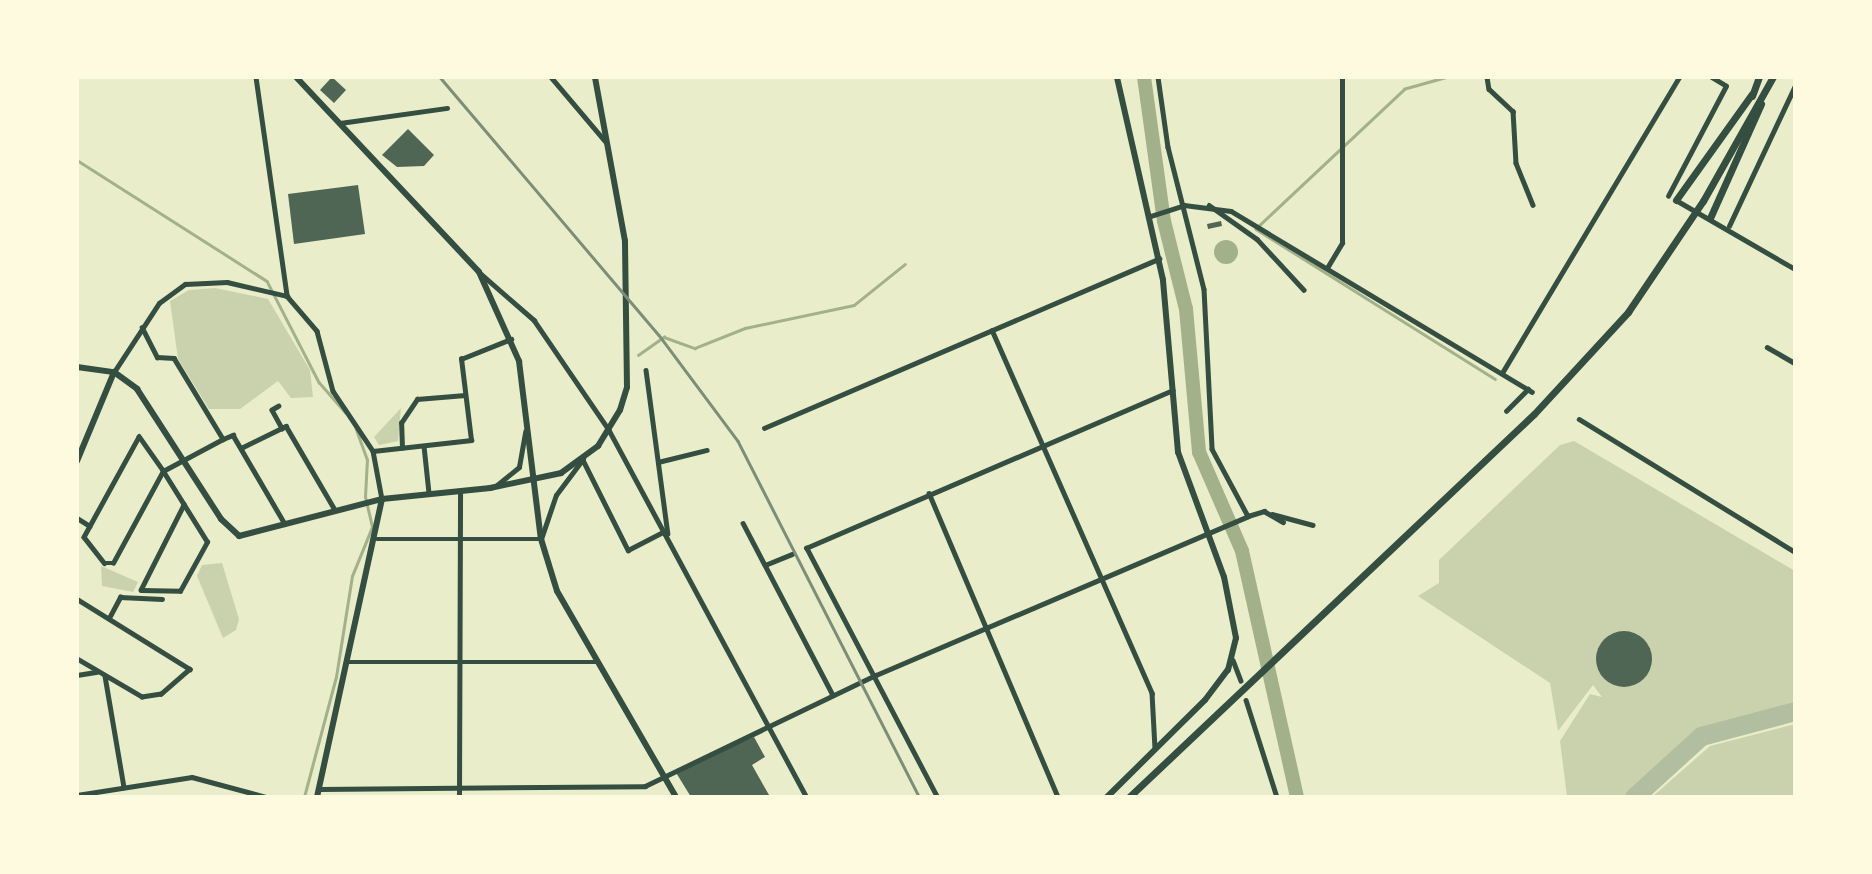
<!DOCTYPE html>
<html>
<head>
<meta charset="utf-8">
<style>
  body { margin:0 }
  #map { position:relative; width:1872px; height:874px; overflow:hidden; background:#e9edc9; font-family:Helvetica,sans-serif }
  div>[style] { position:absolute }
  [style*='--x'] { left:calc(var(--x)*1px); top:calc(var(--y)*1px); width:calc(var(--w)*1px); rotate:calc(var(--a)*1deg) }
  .green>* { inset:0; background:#cad2ad }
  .water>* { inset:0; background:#a3b18a }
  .round { border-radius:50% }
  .stream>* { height:2.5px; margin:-1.25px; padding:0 1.25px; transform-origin:1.25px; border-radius:1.25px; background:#a3b18a }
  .river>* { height:14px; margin:-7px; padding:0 7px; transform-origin:7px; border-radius:7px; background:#a3b18a }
  .taxiway>* { height:19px; margin:-9.5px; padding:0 9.5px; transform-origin:9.5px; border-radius:9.5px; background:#b2bea0 }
  .building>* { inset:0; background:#4f6655 }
  .minor>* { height:4.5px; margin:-2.25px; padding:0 2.25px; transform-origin:2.25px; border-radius:2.25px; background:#344e41 }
  .tertiary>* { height:6px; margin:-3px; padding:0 3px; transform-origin:3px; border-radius:3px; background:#344e41 }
  .secondary>* { height:6px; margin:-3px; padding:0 3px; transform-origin:3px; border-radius:3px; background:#344e41 }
  .primary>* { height:7px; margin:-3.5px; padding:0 3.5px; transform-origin:3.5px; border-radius:3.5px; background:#344e41 }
  .rail>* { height:2.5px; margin:-1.25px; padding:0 1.25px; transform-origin:1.25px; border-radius:1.25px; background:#7c8e77 }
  span { translate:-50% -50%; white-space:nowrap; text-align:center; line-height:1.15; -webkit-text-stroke:7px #fefae0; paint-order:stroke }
  .frame { position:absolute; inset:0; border:79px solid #fefae0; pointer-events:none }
</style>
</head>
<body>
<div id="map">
  <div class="green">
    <i style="clip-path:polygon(215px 288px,268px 299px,310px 370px,313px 397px,291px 398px,278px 381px,240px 409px,209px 409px,178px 359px,170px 301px,189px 290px)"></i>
    <i style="clip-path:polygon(401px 408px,398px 441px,379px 445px,374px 437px)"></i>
    <i style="clip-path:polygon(1574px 441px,1795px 571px,1795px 704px,1698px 730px,1623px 797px,1567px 797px,1560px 741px,1590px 694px,1602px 697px,1593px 685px,1558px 731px,1550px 683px,1418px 596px,1439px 583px,1439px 560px,1560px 445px)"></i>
    <i style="clip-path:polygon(222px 563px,239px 619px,236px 630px,223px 638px,197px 576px,202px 565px)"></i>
    <i style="clip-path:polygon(101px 566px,138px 582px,133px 592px,102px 586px)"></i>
    <i style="clip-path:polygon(1795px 724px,1795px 797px,1652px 797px,1710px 746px)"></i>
  </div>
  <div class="water">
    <i class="round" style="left:1214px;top:240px;width:24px;height:24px"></i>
  </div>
  <div class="stream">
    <i style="--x:1448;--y:77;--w:45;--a:164.4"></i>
    <i style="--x:1405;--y:89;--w:204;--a:136.8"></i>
    <i style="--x:1256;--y:229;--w:282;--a:32.1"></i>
    <i style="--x:77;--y:160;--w:225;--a:32.5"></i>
    <i style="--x:267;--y:281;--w:114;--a:62.8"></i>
    <i style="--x:319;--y:382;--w:40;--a:49"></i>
    <i style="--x:638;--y:355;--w:32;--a:-35"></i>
    <i style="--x:664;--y:337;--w:33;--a:20"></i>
    <i style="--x:695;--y:348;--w:54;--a:-21.8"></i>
    <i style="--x:745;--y:328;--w:111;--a:-11.9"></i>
    <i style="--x:854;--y:305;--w:65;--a:-38.8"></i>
    <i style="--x:304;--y:797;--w:124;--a:-75.1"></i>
    <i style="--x:336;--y:677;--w:102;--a:-81"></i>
    <i style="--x:352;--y:576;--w:53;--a:-67.8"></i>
    <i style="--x:372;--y:527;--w:31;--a:-103"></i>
    <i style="--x:365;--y:497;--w:37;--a:-87"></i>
    <i style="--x:367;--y:460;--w:33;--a:-110"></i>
  </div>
  <div class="river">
    <i style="--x:1144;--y:77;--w:145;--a:82.1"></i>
    <i style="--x:1164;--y:221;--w:91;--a:76"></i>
    <i style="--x:1186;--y:309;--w:144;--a:84.8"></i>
    <i style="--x:1199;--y:452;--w:108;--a:66.5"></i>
    <i style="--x:1242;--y:551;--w:252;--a:77.4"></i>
  </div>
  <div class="taxiway">
    <i style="--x:1634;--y:797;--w:91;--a:-42.3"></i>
    <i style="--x:1701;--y:736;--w:97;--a:-14.9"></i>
  </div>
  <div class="building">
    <i style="clip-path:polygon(332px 77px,346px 90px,334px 103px,320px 90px)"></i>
    <i style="clip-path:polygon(408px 129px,434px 155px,424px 166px,397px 167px,382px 155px)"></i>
    <i style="clip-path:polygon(358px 185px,365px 234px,294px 244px,288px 194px)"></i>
    <i style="clip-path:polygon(1221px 221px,1222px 226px,1208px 229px,1207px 224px)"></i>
    <i class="round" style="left:1596px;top:631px;width:56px;height:56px"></i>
    <i style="clip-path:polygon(754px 737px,765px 757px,752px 765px,769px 795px,691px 797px,675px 771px)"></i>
  </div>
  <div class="minor">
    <i style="--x:256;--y:77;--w:221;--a:81.9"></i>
    <i style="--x:551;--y:77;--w:85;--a:49.8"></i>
    <i style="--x:1158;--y:77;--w:71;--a:81.9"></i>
    <i style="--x:1168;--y:147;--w:146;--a:75.8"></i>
    <i style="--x:1204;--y:289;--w:160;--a:87.1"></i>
    <i style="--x:1212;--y:449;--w:76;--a:61.8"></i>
    <i style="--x:1487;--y:77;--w:12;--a:81"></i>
    <i style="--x:1489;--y:89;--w:33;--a:43"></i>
    <i style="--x:1513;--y:111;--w:52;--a:86.7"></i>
    <i style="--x:1516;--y:163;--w:45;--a:68"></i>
    <i style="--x:340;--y:123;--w:108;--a:-8"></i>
    <i style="--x:1668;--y:196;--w:124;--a:-62.2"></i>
    <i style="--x:1726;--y:86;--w:17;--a:-149"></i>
    <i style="--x:1676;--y:200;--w:138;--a:30.1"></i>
    <i style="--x:1209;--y:205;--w:59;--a:35.3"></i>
    <i style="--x:1257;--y:239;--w:69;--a:47.3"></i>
    <i style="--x:1148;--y:217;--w:38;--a:-18"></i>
    <i style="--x:1184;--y:205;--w:47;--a:7.3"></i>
    <i style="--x:1231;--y:211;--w:351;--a:31"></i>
    <i style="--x:1729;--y:226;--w:155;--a:-64.8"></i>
    <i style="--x:1327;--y:268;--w:29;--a:-59"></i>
    <i style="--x:1342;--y:243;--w:166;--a:-90"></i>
    <i style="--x:480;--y:273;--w:72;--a:41"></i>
    <i style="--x:534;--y:320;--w:133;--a:55.7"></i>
    <i style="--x:609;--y:430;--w:417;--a:61.7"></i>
    <i style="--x:142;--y:327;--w:34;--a:63"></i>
    <i style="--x:157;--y:357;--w:17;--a:3"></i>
    <i style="--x:174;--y:358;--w:95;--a:58.8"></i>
    <i style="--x:223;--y:439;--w:11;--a:-22"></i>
    <i style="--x:233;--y:435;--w:103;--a:59.7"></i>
    <i style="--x:992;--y:330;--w:397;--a:66.2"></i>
    <i style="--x:1152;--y:693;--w:56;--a:86.9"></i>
    <i style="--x:1767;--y:347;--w:32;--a:30"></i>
    <i style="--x:646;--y:370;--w:165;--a:82.4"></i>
    <i style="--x:114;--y:372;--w:82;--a:-56.9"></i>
    <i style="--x:159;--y:303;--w:32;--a:-36"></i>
    <i style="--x:185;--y:284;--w:42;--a:-2.7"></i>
    <i style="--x:227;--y:282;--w:62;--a:13.1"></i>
    <i style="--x:287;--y:296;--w:46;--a:49.4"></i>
    <i style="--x:317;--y:331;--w:62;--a:75.1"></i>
    <i style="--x:333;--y:391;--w:72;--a:56.3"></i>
    <i style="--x:373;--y:451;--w:49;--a:79.4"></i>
    <i style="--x:1502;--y:373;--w:345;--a:-59.1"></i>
    <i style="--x:279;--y:406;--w:8;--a:150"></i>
    <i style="--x:272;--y:410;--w:21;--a:61"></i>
    <i style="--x:1506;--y:411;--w:31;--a:-45"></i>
    <i style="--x:1579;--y:419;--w:254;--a:31.6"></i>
    <i style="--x:764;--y:428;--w:430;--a:-23.2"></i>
    <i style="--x:424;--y:446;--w:47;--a:83.9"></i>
    <i style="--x:241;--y:448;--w:50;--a:-26.1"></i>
    <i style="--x:286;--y:426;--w:97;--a:59.7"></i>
    <i style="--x:402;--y:448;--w:25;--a:-92"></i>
    <i style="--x:401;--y:423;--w:29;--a:-56"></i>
    <i style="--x:417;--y:399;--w:48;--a:-4.8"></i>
    <i style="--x:373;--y:451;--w:99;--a:-6.4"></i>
    <i style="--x:471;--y:440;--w:82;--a:-97"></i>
    <i style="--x:461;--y:359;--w:54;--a:-21.8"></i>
    <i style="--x:583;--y:460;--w:101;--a:63.4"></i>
    <i style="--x:628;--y:550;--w:42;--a:-27.2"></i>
    <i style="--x:658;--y:462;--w:50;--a:-13.8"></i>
    <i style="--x:497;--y:485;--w:28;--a:-39"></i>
    <i style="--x:519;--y:467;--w:36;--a:-80"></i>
    <i style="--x:929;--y:493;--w:330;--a:67"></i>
    <i style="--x:184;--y:505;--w:95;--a:116.8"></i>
    <i style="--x:141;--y:590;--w:39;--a:1"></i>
    <i style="--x:180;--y:591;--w:56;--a:-61.1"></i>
    <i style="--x:207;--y:542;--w:44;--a:-121.9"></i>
    <i style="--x:184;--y:505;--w:40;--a:-122"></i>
    <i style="--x:163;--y:471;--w:42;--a:-125.2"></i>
    <i style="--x:139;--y:437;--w:114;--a:118.8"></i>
    <i style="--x:84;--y:537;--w:33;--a:52"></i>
    <i style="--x:104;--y:563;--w:9;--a:0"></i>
    <i style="--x:113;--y:563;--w:105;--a:-61.5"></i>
    <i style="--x:163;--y:471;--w:68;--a:-28.1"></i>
    <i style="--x:1272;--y:514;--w:42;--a:15"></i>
    <i style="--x:77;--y:518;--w:15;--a:32"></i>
    <i style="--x:743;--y:523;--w:194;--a:62.4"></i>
    <i style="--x:377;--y:539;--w:164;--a:0"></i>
    <i style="--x:541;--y:539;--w:46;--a:-71.2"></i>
    <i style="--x:556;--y:495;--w:45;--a:-53.1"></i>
    <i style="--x:765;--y:565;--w:29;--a:-22"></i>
    <i style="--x:77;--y:599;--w:133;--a:31.8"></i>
    <i style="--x:190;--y:669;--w:38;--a:139"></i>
    <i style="--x:161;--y:694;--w:19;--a:171"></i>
    <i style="--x:142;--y:697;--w:75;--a:-149.7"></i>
    <i style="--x:109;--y:618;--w:24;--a:-62"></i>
    <i style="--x:120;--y:597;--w:42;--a:2.7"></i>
    <i style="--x:1233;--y:660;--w:22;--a:69"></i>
    <i style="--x:348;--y:662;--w:249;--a:0"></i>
    <i style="--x:77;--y:675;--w:20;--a:-9"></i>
    <i style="--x:105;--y:676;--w:113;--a:80.3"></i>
    <i style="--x:1246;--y:700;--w:102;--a:72.3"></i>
    <i style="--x:319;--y:789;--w:326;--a:-0.5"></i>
    <i style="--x:645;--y:786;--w:256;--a:-25.7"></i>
    <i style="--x:876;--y:675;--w:405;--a:-23.1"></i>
    <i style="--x:1248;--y:516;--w:17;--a:-17"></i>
    <i style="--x:1264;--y:511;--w:22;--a:30"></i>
    <i style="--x:77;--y:795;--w:116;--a:-8.9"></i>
    <i style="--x:192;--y:777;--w:77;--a:15.1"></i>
    <i style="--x:459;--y:797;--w:306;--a:-89.8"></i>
    <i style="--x:937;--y:797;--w:281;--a:-117.7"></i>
    <i style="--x:806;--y:548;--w:399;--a:-23.3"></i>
  </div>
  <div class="tertiary">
    <i style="--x:77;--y:367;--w:37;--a:8"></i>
    <i style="--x:114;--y:372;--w:29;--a:36"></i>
    <i style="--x:137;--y:389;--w:155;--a:57.1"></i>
    <i style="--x:221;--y:519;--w:25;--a:43"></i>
    <i style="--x:239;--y:536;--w:148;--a:-14.5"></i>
    <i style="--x:77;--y:461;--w:96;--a:-67.4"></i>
    <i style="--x:1107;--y:797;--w:138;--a:-44.7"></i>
    <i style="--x:1205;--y:700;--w:38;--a:-53"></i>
    <i style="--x:1228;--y:670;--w:33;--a:-76"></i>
    <i style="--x:1236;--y:638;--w:62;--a:-101.1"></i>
    <i style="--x:1224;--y:577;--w:133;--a:-110.2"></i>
    <i style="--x:1178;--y:452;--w:173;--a:-95"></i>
    <i style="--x:1163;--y:280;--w:208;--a:-102.8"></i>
  </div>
  <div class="secondary">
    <i style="--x:296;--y:77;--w:267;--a:46.8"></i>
    <i style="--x:479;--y:272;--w:98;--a:65.8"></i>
    <i style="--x:519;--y:361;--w:179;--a:83"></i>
    <i style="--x:541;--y:539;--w:54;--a:72.9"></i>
    <i style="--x:557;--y:591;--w:238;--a:60"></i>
    <i style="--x:317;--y:797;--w:305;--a:-77.7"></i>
    <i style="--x:382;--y:499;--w:109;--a:-5.8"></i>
    <i style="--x:490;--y:488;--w:73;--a:-11.9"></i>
    <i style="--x:561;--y:473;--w:46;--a:-36.1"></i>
    <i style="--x:598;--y:446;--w:42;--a:-58.6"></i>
    <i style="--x:620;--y:410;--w:24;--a:-73"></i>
    <i style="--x:627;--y:387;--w:146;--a:-90.8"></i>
    <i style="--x:625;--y:241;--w:167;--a:-100.4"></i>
  </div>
  <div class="primary">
    <i style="--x:1752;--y:96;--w:20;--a:-70"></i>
    <i style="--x:1676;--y:200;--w:130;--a:-54.4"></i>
    <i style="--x:1710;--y:218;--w:125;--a:-65.9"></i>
    <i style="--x:1129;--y:797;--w:557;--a:-43.4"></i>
    <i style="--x:1534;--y:414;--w:139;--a:-47.3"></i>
    <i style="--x:1628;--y:312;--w:134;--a:-56"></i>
    <i style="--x:1703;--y:201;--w:142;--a:-60.6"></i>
  </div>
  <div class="rail">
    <i style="--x:440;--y:77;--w:338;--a:49.7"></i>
    <i style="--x:659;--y:335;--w:132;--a:53.3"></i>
    <i style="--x:738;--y:441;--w:399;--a:63"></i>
  </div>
  <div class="frame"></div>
</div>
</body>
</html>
